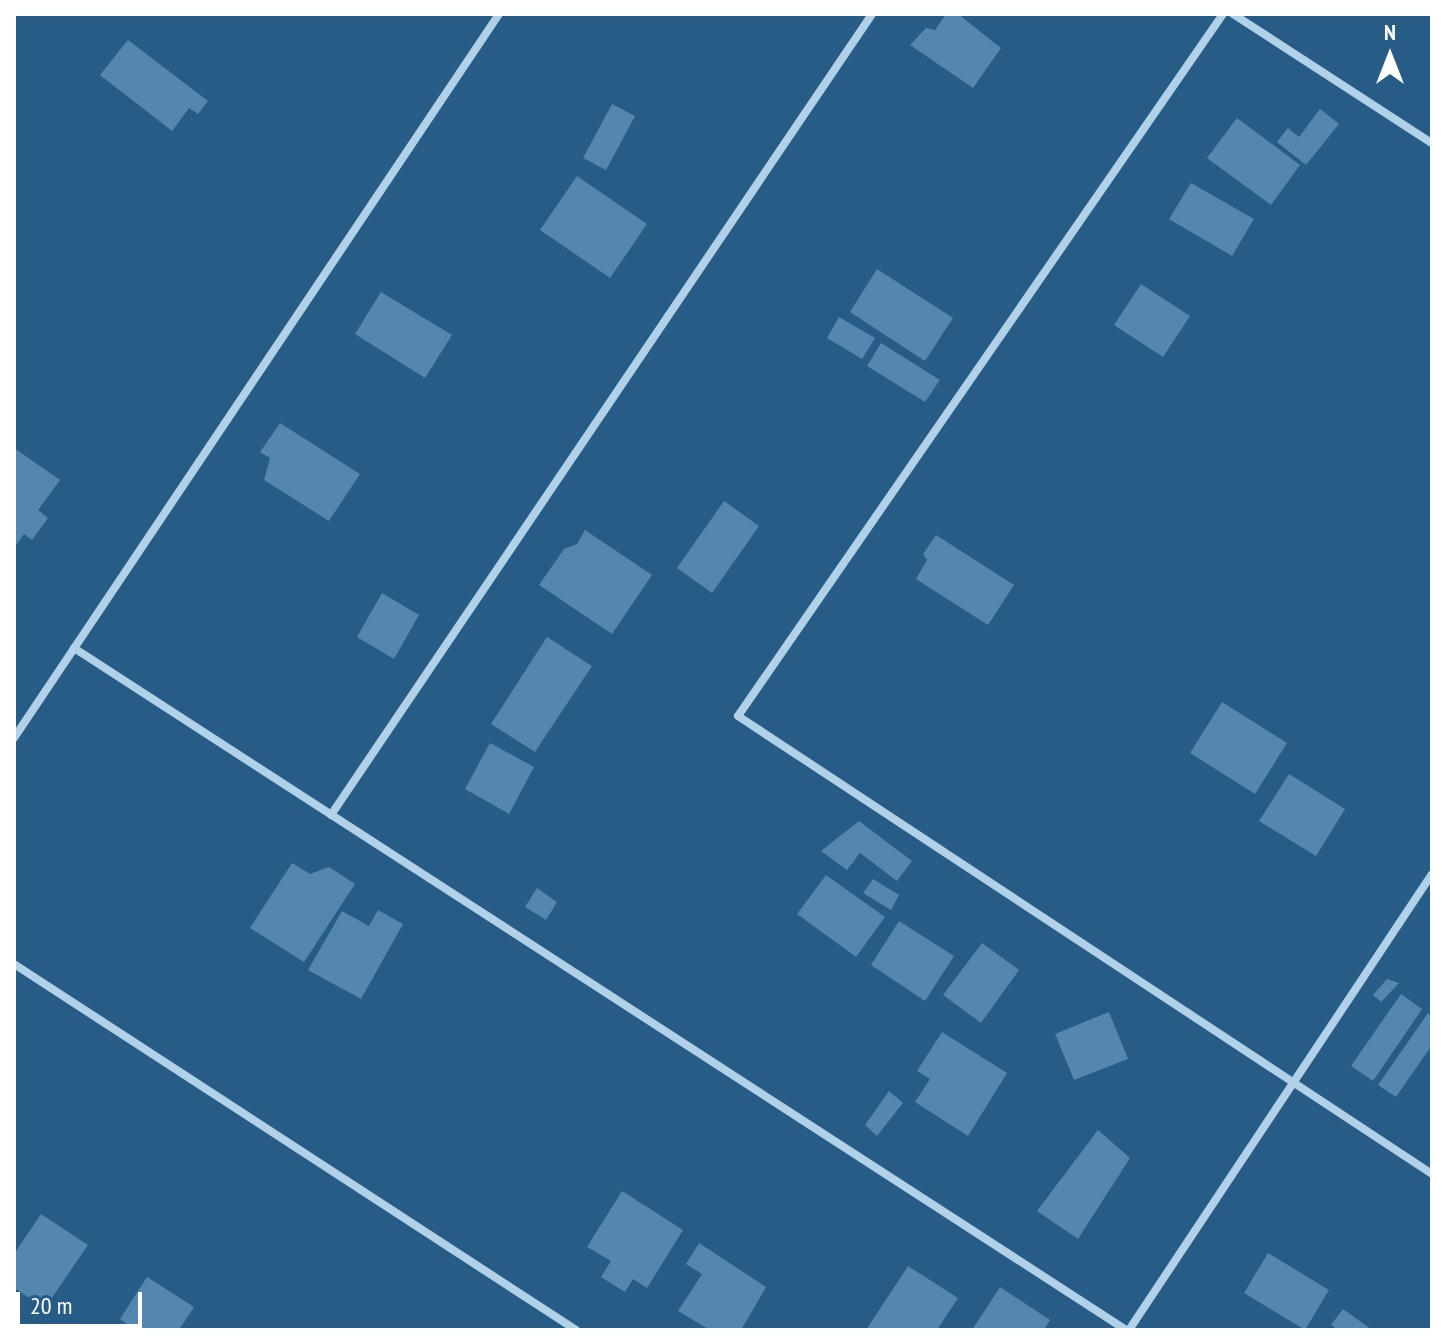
<!DOCTYPE html>
<html>
<head>
<meta charset="utf-8">
<style>
  body { margin:0 }
  #map { position:relative; width:1446px; height:1344px; overflow:hidden; background:#265c85; font-family:"PT Sans Narrow",sans-serif }
  div>[style] { position:absolute }
  [style*='--x'] { left:calc(var(--x)*1px); top:calc(var(--y)*1px); width:calc(var(--w)*1px); rotate:calc(var(--a)*1deg) }
  .building>* { inset:0; background:#5387af }
  .street>* { height:8px; margin:-4px; padding:0 4px; transform-origin:4px; border-radius:4px; background:#b0d1e8 }
  span { translate:-50% -50%; white-space:nowrap; text-align:center; line-height:1.15; -webkit-text-stroke:6px #265c85; paint-order:stroke }
  .frame { position:absolute; inset:0; border:16px solid #fff; pointer-events:none }
  .north { position:absolute; left:1350px; top:16px; width:80px; height:80px; -webkit-text-stroke:6px #265c85; paint-order:stroke; rotate:0deg; font-size:22px; font-weight:700; line-height:32px; text-align:center; color:#fff }
  .north::after { content:''; display:block; margin:auto; width:28px; height:36px; background:#fff; clip-path:polygon(50% 0,100% 100%,50% 72%,0 100%) }
  .scale { position:absolute; left:16px; top:1292px; width:126px; height:36px; box-sizing:border-box; border:4px solid #fff; border-top:0; padding-left:10px; font-size:24px; line-height:28px; white-space:nowrap; color:#fff; -webkit-text-stroke:6px #265c85; paint-order:stroke }
</style>
</head>
<body>
<div id="map">
  <div class="building">
    <i style="clip-path:polygon(946px 14px,958px 14px,1001px 48px,973px 88px,910px 45px,926px 28px,935px 30px)"></i>
    <i style="clip-path:polygon(128px 40px,208px 101px,198px 114px,189px 108px,172px 131px,100px 75px)"></i>
    <i style="clip-path:polygon(612px 104px,635px 116px,606px 170px,583px 158px)"></i>
    <i style="clip-path:polygon(1320px 109px,1339px 124px,1306px 165px,1277px 142px,1288px 128px,1299px 137px)"></i>
    <i style="clip-path:polygon(1237px 118px,1300px 165px,1271px 205px,1207px 158px)"></i>
    <i style="clip-path:polygon(577px 176px,647px 224px,610px 278px,540px 230px)"></i>
    <i style="clip-path:polygon(1191px 183px,1254px 219px,1232px 256px,1169px 219px)"></i>
    <i style="clip-path:polygon(877px 269px,953px 318px,925px 361px,850px 312px)"></i>
    <i style="clip-path:polygon(1141px 284px,1190px 316px,1163px 357px,1114px 325px)"></i>
    <i style="clip-path:polygon(381px 292px,452px 335px,425px 378px,355px 334px)"></i>
    <i style="clip-path:polygon(839px 317px,875px 338px,862px 359px,827px 338px)"></i>
    <i style="clip-path:polygon(881px 343px,940px 380px,925px 402px,867px 366px)"></i>
    <i style="clip-path:polygon(280px 423px,360px 474px,329px 521px,264px 480px,270px 458px,260px 452px)"></i>
    <i style="clip-path:polygon(14px 448px,60px 480px,38px 510px,48px 518px,32px 540px,24px 534px,14px 548px)"></i>
    <i style="clip-path:polygon(724px 501px,759px 526px,712px 593px,677px 568px)"></i>
    <i style="clip-path:polygon(585px 530px,652px 575px,612px 634px,539px 585px,564px 549px,577px 544px)"></i>
    <i style="clip-path:polygon(936px 535px,1014px 585px,988px 625px,916px 579px,927px 560px,923px 554px)"></i>
    <i style="clip-path:polygon(382px 593px,419px 615px,394px 659px,357px 637px)"></i>
    <i style="clip-path:polygon(547px 637px,592px 666px,535px 752px,491px 724px)"></i>
    <i style="clip-path:polygon(1222px 702px,1287px 743px,1255px 794px,1190px 753px)"></i>
    <i style="clip-path:polygon(490px 743px,534px 767px,509px 814px,465px 789px)"></i>
    <i style="clip-path:polygon(1289px 774px,1345px 809px,1316px 856px,1259px 821px)"></i>
    <i style="clip-path:polygon(859px 821px,912px 861px,897px 881px,860px 853px,847px 870px,821px 851px)"></i>
    <i style="clip-path:polygon(292px 863px,310px 874px,329px 867px,355px 884px,304px 962px,250px 928px)"></i>
    <i style="clip-path:polygon(826px 875px,885px 917px,856px 957px,797px 914px)"></i>
    <i style="clip-path:polygon(873px 879px,899px 895px,891px 910px,863px 893px)"></i>
    <i style="clip-path:polygon(537px 888px,557px 902px,546px 920px,525px 907px)"></i>
    <i style="clip-path:polygon(378px 910px,403px 924px,361px 999px,308px 970px,342px 911px,369px 926px)"></i>
    <i style="clip-path:polygon(899px 921px,954px 956px,925px 1001px,871px 965px)"></i>
    <i style="clip-path:polygon(982px 943px,1019px 970px,981px 1023px,943px 995px)"></i>
    <i style="clip-path:polygon(1387px 979px,1399px 983px,1381px 1002px,1373px 995px)"></i>
    <i style="clip-path:polygon(1401px 994px,1422px 1009px,1373px 1081px,1351px 1066px)"></i>
    <i style="clip-path:polygon(1109px 1012px,1128px 1059px,1074px 1080px,1055px 1034px)"></i>
    <i style="clip-path:polygon(1428px 1013px,1432px 1016px,1432px 1045px,1396px 1097px,1378px 1085px)"></i>
    <i style="clip-path:polygon(942px 1032px,1007px 1073px,968px 1136px,915px 1102px,930px 1079px,917px 1071px)"></i>
    <i style="clip-path:polygon(889px 1091px,903px 1103px,877px 1136px,865px 1125px)"></i>
    <i style="clip-path:polygon(1098px 1130px,1130px 1158px,1078px 1239px,1037px 1211px)"></i>
    <i style="clip-path:polygon(622px 1191px,683px 1230px,647px 1288px,633px 1279px,625px 1292px,601px 1277px,611px 1261px,587px 1247px)"></i>
    <i style="clip-path:polygon(41px 1214px,88px 1245px,45px 1308px,14px 1288px,14px 1254px)"></i>
    <i style="clip-path:polygon(699px 1243px,766px 1287px,741px 1330px,710px 1330px,678px 1311px,702px 1274px,686px 1264px)"></i>
    <i style="clip-path:polygon(1268px 1253px,1329px 1290px,1305px 1330px,1244px 1293px)"></i>
    <i style="clip-path:polygon(908px 1266px,958px 1298px,937px 1330px,866px 1330px)"></i>
    <i style="clip-path:polygon(147px 1277px,194px 1307px,179px 1330px,135px 1330px,120px 1319px)"></i>
    <i style="clip-path:polygon(1000px 1287px,1050px 1320px,1044px 1330px,972px 1330px)"></i>
    <i style="clip-path:polygon(1343px 1309px,1372px 1330px,1338px 1330px,1331px 1325px)"></i>
  </div>
  <div class="street">
    <i style="--x:1223;--y:14;--w:853;--a:124.64"></i>
    <i style="--x:738;--y:716;--w:832;--a:33.42"></i>
    <i style="--x:1233;--y:14;--w:237;--a:33"></i>
    <i style="--x:74;--y:648;--w:1254;--a:32.95"></i>
    <i style="--x:14;--y:738;--w:871;--a:-56.18"></i>
    <i style="--x:331;--y:815;--w:967;--a:-55.96"></i>
    <i style="--x:14;--y:964;--w:671;--a:33.07"></i>
    <i style="--x:1129;--y:1330;--w:547;--a:-56.4"></i>
  </div>
  <div class="frame"></div>
  <div class="north">N</div>
  <div class="scale">20 m</div>
</div>
</body>
</html>
